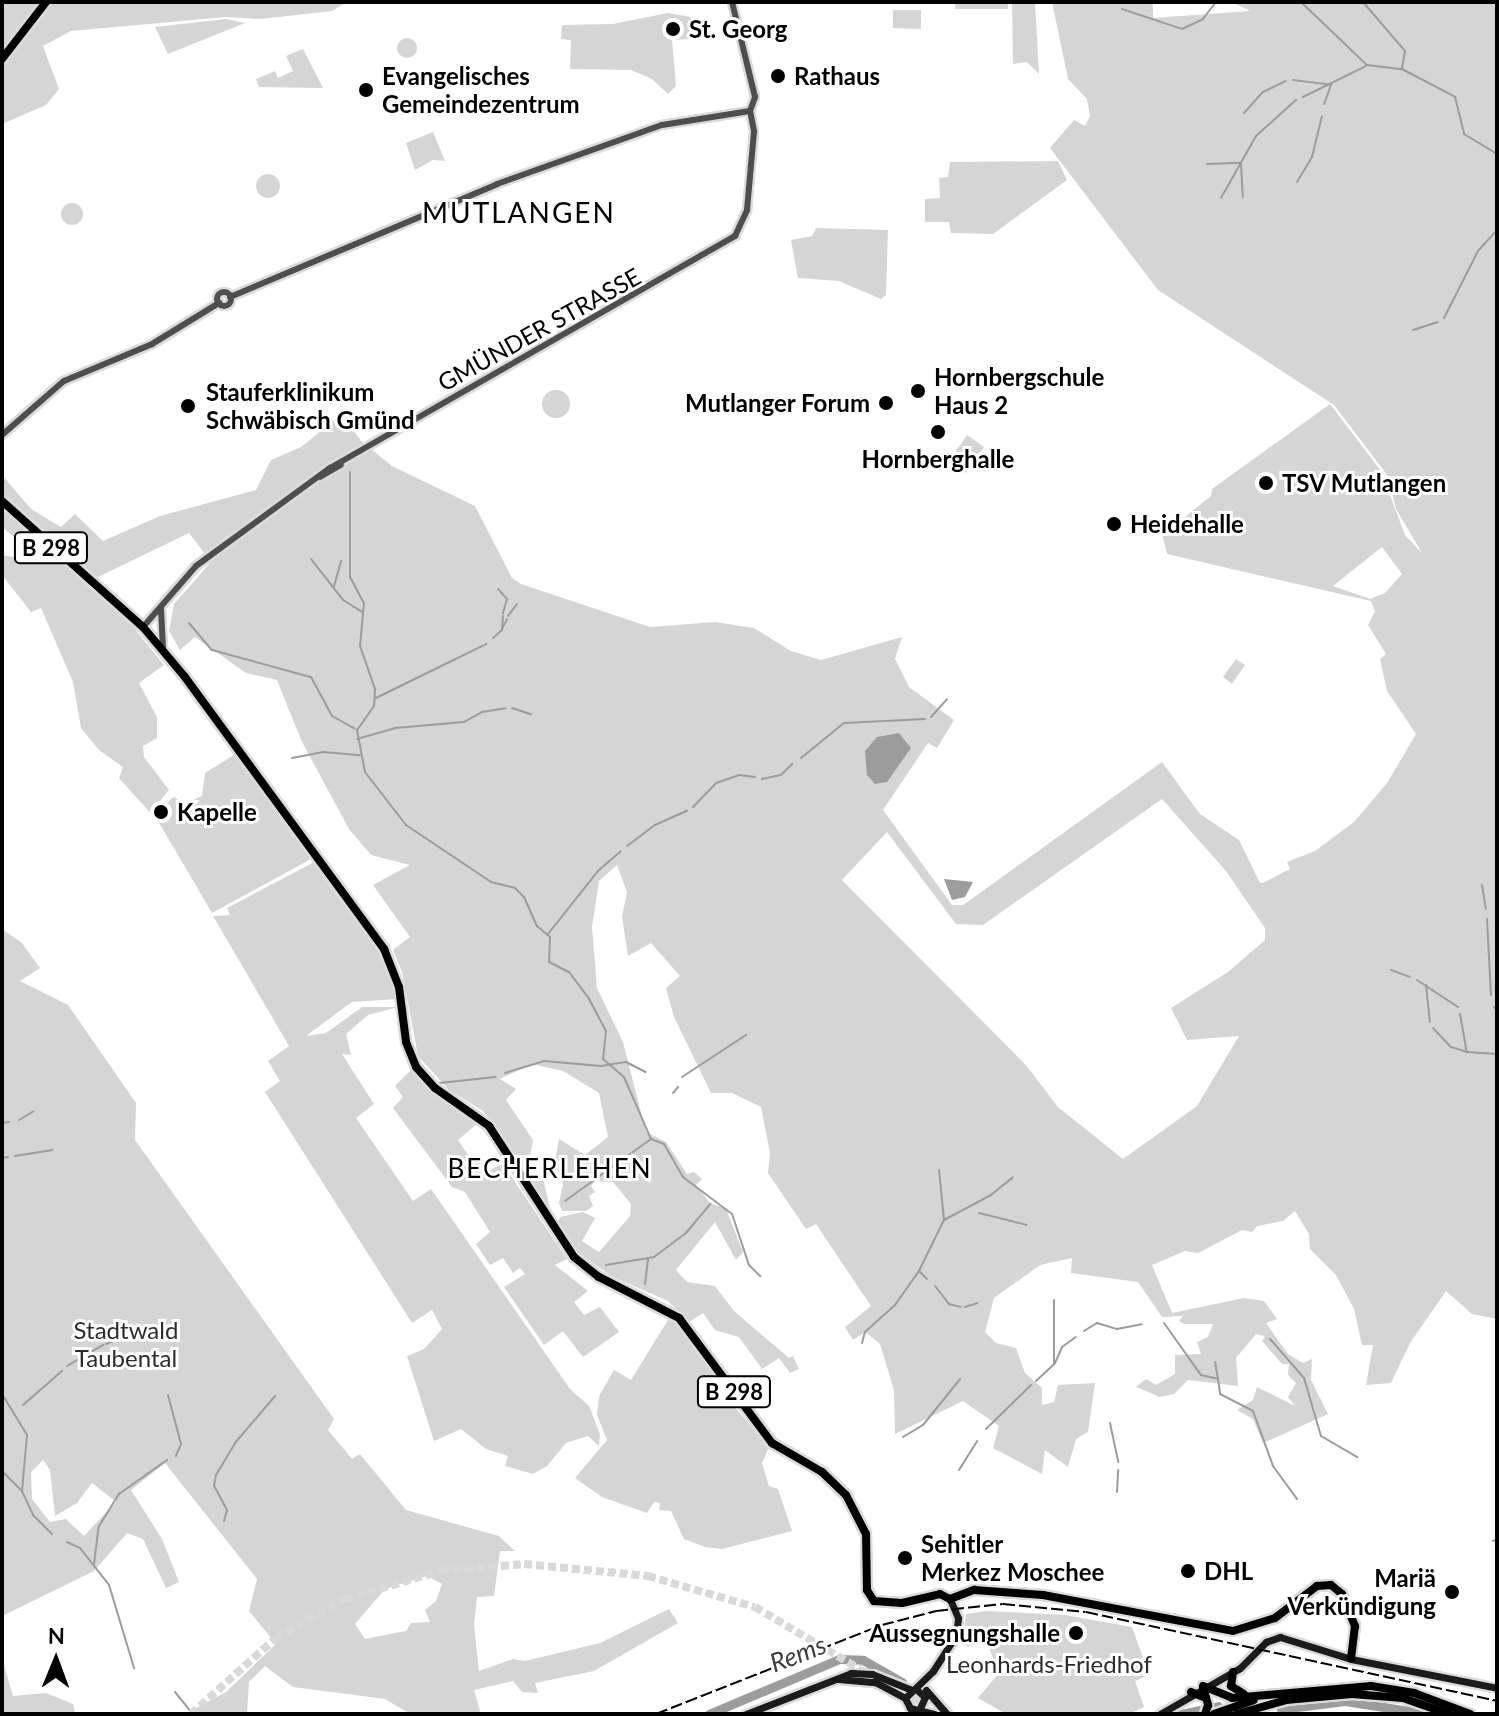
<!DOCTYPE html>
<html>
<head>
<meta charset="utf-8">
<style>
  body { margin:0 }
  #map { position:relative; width:1499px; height:1716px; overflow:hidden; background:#fff; font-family:Lato,sans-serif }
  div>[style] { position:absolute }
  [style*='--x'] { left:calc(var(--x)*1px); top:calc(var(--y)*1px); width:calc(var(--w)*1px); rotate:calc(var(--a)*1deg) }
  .green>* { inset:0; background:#d5d5d5 }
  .round { border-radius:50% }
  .water>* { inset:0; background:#9c9c9c }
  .stream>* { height:2px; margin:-1px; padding:0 1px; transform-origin:1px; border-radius:1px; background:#9c9c9c }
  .river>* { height:9px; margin:-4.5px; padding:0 4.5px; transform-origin:4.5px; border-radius:4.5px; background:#9c9c9c }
  .trunk-tunnel>* { height:8px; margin-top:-4px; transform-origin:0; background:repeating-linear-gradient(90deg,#d9d9d9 0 8px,transparent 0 12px) }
  .roads { filter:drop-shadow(2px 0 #dbdbdb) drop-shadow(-2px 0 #dbdbdb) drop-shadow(0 2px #dbdbdb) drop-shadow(0 -2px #dbdbdb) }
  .tertiary>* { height:6px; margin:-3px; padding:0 3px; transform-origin:3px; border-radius:3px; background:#4e4e4e }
  .tertiary>.ring { margin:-3px; padding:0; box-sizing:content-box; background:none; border:6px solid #4e4e4e; border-radius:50% }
  .secondary>* { height:7px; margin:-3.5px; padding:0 3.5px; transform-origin:3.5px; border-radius:3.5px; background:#1b1b1b }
  .primary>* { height:8px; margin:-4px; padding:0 4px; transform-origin:4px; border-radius:4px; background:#000 }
  .trunk>* { height:8px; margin:-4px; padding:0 4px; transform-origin:4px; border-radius:4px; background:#000 }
  .rail>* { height:2px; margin-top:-1px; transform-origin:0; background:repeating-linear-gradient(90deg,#000 0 12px,transparent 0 16px) }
  .dots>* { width:22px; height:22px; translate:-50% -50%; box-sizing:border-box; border:4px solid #fff; border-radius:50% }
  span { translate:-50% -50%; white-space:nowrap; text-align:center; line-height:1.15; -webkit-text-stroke:6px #fff; paint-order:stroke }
  .shield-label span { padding:2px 6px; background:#fff; border:2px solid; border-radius:6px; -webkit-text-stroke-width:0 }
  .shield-label { font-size:22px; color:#000; font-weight:700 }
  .poi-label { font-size:24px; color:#000; font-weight:700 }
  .left { translate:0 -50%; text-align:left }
  .right { translate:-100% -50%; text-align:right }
  .street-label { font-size:24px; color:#000 }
  .park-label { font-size:24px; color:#2c2c2c }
  .neighbourhood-label { font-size:26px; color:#000; letter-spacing:2px }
  .water-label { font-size:26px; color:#3d3d3d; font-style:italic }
  .quarter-label { font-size:28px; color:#000; letter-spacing:2px }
  .frame { position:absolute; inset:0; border:4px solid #000; pointer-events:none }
  .north { position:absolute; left:16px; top:1620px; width:80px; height:80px; -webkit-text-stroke:6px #fff; paint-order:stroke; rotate:1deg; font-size:22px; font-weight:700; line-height:32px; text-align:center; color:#000 }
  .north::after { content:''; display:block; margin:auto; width:28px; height:36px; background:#000; clip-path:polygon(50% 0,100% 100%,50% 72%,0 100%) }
</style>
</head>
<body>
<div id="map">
  <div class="green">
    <i style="clip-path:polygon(2px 2px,41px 2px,2px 53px)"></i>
    <i style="clip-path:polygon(53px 2px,347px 2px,332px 11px,260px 19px,226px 17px,71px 31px,43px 46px,59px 89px,46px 105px,2px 124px,2px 67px)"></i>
    <i style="clip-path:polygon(955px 2px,1008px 2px,1008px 9px,955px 9px)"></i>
    <i style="clip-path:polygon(1012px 2px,1035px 3px,1039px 74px,1027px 62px,1013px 64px)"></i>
    <i style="clip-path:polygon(evenodd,1052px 2px,1153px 2px,1153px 18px,1250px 11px,1232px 2px,1497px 2px,1497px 1319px,1472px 1314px,1446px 1291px,1410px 1343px,1391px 1383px,1366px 1385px,1373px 1345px,1362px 1345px,1354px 1309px,1336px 1275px,1310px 1249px,1309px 1234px,1295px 1211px,1283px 1221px,1257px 1226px,1252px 1232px,1242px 1230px,1198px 1253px,1185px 1251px,1152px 1265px,1172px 1313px,1244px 1298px,1264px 1301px,1277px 1319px,1266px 1323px,1288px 1354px,1303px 1363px,1312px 1359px,1311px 1380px,1328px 1414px,1263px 1443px,1253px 1419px,1237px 1410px,1253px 1400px,1257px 1387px,1295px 1406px,1288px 1397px,1296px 1383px,1288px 1375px,1289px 1364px,1282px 1364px,1262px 1341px,1265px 1336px,1256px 1334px,1236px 1358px,1238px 1386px,1188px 1380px,1174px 1394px,1160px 1397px,1136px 1387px,1146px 1379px,1156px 1385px,1175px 1374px,1175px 1355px,1201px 1354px,1197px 1342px,1208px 1337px,1213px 1324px,1184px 1324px,1179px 1321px,1183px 1316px,1162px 1317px,1138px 1282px,1071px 1273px,1072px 1258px,1040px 1265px,994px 1298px,985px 1332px,996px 1343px,1016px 1348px,1025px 1373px,1042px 1388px,1042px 1405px,1054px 1402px,1058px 1385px,1095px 1383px,1088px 1432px,1076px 1439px,1068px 1467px,1045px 1450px,1042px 1474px,993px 1448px,999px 1426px,963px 1401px,895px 1434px,894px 1390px,880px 1344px,865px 1332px,853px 1340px,845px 1327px,871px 1306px,816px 1224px,806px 1229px,768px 1173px,770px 1153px,761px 1107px,732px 1093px,711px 1093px,674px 1017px,666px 988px,680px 976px,651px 943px,628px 956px,622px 917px,627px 892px,617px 865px,599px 881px,592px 927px,597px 988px,623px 1042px,646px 1132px,666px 1142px,687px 1174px,694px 1172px,702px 1179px,696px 1185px,710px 1203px,726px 1209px,743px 1252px,736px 1260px,715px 1222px,676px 1270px,687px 1282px,715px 1286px,734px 1311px,789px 1358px,793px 1356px,799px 1369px,790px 1373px,779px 1358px,762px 1369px,739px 1337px,715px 1330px,703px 1313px,689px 1322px,668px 1301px,611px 1276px,579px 1253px,557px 1224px,560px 1217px,583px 1212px,595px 1218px,582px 1241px,599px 1252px,630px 1216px,631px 1204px,613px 1182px,595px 1181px,591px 1186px,595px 1192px,589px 1196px,593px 1206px,586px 1211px,562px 1211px,559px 1203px,563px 1184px,555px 1162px,559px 1139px,585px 1155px,608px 1137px,599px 1093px,563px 1071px,532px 1064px,500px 1079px,516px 1089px,506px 1100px,533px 1140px,528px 1168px,536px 1180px,543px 1178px,551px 1213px,496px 1127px,483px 1111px,449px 1090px,418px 1056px,402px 972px,393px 950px,410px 937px,373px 885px,410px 865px,371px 855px,349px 829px,302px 742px,277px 680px,246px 673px,195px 637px,180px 650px,169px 631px,174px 604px,211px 562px,189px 533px,96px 578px,17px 512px,2px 494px,2px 475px,31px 509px,61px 527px,75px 514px,103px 541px,160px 516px,256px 490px,271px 460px,301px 447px,342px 414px,361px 441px,392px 466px,475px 506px,512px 578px,521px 584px,650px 627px,715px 622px,754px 628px,791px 651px,821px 660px,902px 637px,895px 659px,909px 687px,954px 720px,937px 748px,928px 743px,883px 810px,952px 905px,963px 905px,1162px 762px,1200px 814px,1239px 840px,1260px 883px,1265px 882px,1290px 869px,1287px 862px,1315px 851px,1354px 822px,1387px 783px,1416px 734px,1387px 691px,1380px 659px,1386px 654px,1368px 625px,1375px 611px,1371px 601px,1167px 554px,1161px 529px,1185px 517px,1211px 496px,1212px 489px,1330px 404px,1381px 471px,1405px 535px,1422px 553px,1396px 509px,1388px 476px,1334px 405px,1158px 290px,1050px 148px,1074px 120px,1085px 126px,1090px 116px,1087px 99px,1068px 79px,1052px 2px,1382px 547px,1402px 574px,1385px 593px,1370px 599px,1333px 586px,1382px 547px,1052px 2px,1162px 799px,1226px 871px,1265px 928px,1265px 940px,1228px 972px,1171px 1008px,1187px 1040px,1239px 1036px,1197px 1106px,1123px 1159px,1058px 1107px,1025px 1064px,842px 880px,887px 832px,956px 924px,983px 925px,1162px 799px)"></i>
    <i style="clip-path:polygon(893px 10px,921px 10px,921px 29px,893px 28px)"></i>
    <i style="clip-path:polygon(668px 13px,691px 17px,689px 39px,672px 40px,676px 86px,668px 94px,652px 79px,631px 70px,570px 69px,571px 40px,561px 39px,562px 25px,613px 24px)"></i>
    <i style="clip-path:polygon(226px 19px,245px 23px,168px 54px,155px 27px)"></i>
    <i class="round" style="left:397px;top:38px;width:20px;height:20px"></i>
    <i style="clip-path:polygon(303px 49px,323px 88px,259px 87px,256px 79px,275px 71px,278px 78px,293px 71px,286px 56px)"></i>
    <i style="clip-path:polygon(433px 132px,445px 161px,433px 160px,415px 170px,406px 143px)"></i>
    <i style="clip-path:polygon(1058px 161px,1067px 180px,993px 234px,951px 233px,949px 222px,925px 222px,925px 199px,940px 198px,939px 178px,948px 177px,950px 162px)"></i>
    <i class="round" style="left:256px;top:174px;width:24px;height:24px"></i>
    <i class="round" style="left:61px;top:203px;width:22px;height:22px"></i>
    <i style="clip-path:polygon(816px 228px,888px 230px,886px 295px,881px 299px,839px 281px,798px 278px,791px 240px,812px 236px)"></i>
    <i class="round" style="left:542px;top:390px;width:28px;height:28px"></i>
    <i style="clip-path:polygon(967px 435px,984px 447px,966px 473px,949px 461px)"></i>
    <i style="clip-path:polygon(2px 507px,129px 622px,164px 665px,139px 683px,157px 717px,157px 738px,143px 746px,144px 757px,169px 790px,156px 806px,155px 818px,119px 778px,123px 767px,99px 750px,81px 728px,73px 682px,41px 608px,31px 612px,2px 575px,2px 555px,45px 563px,2px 527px)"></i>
    <i style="clip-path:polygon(1236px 659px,1245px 665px,1232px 684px,1223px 677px)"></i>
    <i style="clip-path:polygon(237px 753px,313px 858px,212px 913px,158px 821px,160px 808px,174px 797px,184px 804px,202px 796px,205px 773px)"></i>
    <i style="clip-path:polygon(316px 861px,382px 951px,397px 999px,352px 1002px,306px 1036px,326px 1033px,362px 1007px,398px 1007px,368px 1015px,346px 1034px,351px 1055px,342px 1054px,374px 1104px,356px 1118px,413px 1201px,431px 1189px,570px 1389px,589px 1406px,600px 1434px,599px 1446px,588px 1436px,566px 1443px,547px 1466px,533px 1474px,505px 1466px,508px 1456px,486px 1449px,461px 1429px,434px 1441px,407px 1356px,424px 1349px,442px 1329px,432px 1310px,412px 1323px,265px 1092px,280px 1081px,268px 1061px,289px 1046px,213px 916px,230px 915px,227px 908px)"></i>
    <i style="clip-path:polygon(evenodd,2px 929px,22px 943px,40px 968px,20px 981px,68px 1005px,136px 1103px,135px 1140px,334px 1419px,328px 1430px,352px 1459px,360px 1454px,406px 1510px,499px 1536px,515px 1551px,500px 1551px,494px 1596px,477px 1597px,474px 1625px,479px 1671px,513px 1659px,525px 1661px,600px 1643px,669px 1609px,678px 1623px,594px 1671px,535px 1683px,538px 1693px,522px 1692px,513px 1681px,474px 1690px,481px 1714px,410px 1714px,385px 1699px,293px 1687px,265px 1666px,249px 1682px,247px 1714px,185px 1714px,226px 1692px,276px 1644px,249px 1611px,257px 1579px,165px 1463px,131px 1490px,162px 1539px,179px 1582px,166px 1588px,143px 1539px,127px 1533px,94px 1571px,2px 1616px,2px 929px,43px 1460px,50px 1470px,55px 1516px,77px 1503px,92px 1483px,116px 1502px,84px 1536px,66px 1519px,50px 1522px,32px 1499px,31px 1472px,43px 1460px,2px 929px,427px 1576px,442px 1584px,436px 1601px,425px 1610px,430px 1622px,411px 1623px,406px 1631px,365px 1639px,355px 1624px,385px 1589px,427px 1576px)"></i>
    <i style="clip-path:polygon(412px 1069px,431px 1091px,478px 1123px,458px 1140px,471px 1159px,477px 1156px,486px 1172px,503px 1164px,567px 1259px,555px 1265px,588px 1291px,574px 1302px,584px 1315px,600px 1307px,619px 1332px,583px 1357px,563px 1331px,544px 1345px,504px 1287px,525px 1274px,520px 1268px,513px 1273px,503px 1258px,490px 1265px,476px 1244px,490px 1232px,465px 1192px,452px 1187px,393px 1108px,403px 1097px,395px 1086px)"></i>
    <i style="clip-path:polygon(671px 1315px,729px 1391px,727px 1398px,769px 1447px,762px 1463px,769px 1486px,778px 1489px,792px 1531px,722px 1549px,705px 1547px,684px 1539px,671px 1511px,659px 1510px,660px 1503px,654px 1502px,647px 1513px,602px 1497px,575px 1478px,607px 1440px,597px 1415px,599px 1396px,614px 1370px,631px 1380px)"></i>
    <i style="clip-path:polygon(986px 1611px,1065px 1615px,1132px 1627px,1149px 1675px,1135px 1681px,1144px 1707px,1129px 1714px,1006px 1714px,978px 1698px,999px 1673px,986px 1640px,967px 1647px,964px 1633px,966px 1614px)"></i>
    <i style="clip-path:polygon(2px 1659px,13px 1696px,46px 1693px,73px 1704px,75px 1714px,2px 1714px)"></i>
  </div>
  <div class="water">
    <i style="clip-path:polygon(899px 733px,911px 748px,887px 782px,875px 784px,867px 775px,865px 751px,877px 737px)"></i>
    <i style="clip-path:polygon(944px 879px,973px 882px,965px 897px,952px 900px)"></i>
  </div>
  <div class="stream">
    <i style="--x:1301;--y:2;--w:91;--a:43.7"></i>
    <i style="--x:1367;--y:65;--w:35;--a:7"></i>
    <i style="--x:1402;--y:69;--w:60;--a:27.8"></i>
    <i style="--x:1455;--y:97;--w:38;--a:76"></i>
    <i style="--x:1464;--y:134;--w:39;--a:31"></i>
    <i style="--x:1363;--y:2;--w:65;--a:49.4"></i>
    <i style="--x:1405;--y:51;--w:17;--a:100"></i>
    <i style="--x:1122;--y:9;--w:63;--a:18.4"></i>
    <i style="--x:1182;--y:29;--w:23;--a:-25"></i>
    <i style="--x:1203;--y:19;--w:21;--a:-53"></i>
    <i style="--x:1293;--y:80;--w:38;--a:7"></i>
    <i style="--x:1331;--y:85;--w:20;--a:110"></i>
    <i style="--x:1303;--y:97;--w:70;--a:-26.2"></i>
    <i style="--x:1244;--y:113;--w:28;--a:-48"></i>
    <i style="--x:1263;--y:92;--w:25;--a:-26"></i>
    <i style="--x:1207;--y:164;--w:34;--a:-2"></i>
    <i style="--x:1241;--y:163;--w:34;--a:87"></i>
    <i style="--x:1297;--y:182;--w:29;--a:-59"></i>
    <i style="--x:1312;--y:157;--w:42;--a:-76.3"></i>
    <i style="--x:1221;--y:198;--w:71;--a:-60.6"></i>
    <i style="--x:1256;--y:136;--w:54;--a:-42"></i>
    <i style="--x:1444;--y:318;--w:75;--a:-63.1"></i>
    <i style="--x:1478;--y:251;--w:24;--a:-48"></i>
    <i style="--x:1413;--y:330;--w:26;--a:-18"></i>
    <i style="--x:350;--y:472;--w:105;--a:90"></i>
    <i style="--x:350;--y:577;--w:30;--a:62"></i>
    <i style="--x:364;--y:603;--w:43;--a:95.3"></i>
    <i style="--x:360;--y:646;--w:46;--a:70.8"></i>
    <i style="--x:375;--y:689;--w:17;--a:93"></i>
    <i style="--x:374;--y:706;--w:29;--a:125"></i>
    <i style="--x:357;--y:730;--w:43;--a:79.2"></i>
    <i style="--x:365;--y:772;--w:67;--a:52.3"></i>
    <i style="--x:406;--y:825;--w:102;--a:33.8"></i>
    <i style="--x:491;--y:882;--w:25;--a:14"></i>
    <i style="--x:515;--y:888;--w:13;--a:45"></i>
    <i style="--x:524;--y:897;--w:32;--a:66"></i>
    <i style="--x:537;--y:926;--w:17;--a:40"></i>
    <i style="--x:550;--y:937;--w:25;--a:92"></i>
    <i style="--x:549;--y:962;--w:22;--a:27"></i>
    <i style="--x:569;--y:972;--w:34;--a:53"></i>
    <i style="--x:589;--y:999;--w:36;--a:62"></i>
    <i style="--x:606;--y:1031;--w:28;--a:96"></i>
    <i style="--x:603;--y:1059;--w:28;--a:41"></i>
    <i style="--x:624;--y:1077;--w:68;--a:66.5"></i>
    <i style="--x:651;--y:1139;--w:14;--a:21"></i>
    <i style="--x:664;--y:1144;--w:38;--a:60"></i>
    <i style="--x:683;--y:1177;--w:61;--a:37.1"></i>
    <i style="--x:732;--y:1214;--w:54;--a:71.6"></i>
    <i style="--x:749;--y:1265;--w:16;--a:45"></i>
    <i style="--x:311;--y:559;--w:52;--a:52"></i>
    <i style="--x:343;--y:600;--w:22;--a:32"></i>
    <i style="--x:334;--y:586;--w:26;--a:-74"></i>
    <i style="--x:498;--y:589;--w:13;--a:48"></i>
    <i style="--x:507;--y:599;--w:15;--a:106"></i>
    <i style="--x:508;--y:616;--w:15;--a:-53"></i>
    <i style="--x:189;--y:623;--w:35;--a:50"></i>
    <i style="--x:212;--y:650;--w:103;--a:15.3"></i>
    <i style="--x:311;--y:677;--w:44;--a:61.7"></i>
    <i style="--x:332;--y:716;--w:26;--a:29"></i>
    <i style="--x:502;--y:629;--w:11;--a:-63"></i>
    <i style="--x:493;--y:638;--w:12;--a:-42"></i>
    <i style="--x:502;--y:630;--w:14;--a:-86"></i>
    <i style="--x:376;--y:698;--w:123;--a:-26.1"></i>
    <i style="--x:512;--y:708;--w:20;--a:18"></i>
    <i style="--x:931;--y:717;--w:24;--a:-48"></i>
    <i style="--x:357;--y:739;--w:40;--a:-16"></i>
    <i style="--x:395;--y:728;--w:69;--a:-5"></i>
    <i style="--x:464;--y:722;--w:21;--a:-29"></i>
    <i style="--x:482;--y:712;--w:24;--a:-9"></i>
    <i style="--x:292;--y:758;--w:32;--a:-11"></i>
    <i style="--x:323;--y:752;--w:37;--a:5"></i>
    <i style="--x:801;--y:758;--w:55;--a:-39.1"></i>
    <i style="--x:844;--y:723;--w:81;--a:-2.8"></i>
    <i style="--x:762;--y:779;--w:19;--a:-12"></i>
    <i style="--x:781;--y:775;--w:16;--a:-45"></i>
    <i style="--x:693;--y:807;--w:33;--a:-46"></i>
    <i style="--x:716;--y:783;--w:24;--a:-19"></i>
    <i style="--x:739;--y:775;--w:16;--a:7"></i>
    <i style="--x:627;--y:846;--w:35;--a:-37"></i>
    <i style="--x:655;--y:825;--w:35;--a:-24"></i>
    <i style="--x:1482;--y:885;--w:24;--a:81"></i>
    <i style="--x:1487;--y:919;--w:76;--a:87"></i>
    <i style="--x:548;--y:934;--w:80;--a:-51.6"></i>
    <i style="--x:598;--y:871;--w:30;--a:-41"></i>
    <i style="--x:1391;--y:970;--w:20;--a:20"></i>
    <i style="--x:1417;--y:980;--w:49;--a:33.4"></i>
    <i style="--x:1426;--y:985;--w:37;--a:84"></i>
    <i style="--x:1494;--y:1007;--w:5;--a:53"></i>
    <i style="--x:1460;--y:1014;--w:39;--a:80"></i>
    <i style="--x:1467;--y:1052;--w:30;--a:4"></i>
    <i style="--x:1433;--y:1028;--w:26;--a:47"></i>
    <i style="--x:1451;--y:1047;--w:17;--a:17"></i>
    <i style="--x:505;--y:1073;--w:41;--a:-17.1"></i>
    <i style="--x:544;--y:1061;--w:57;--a:5"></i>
    <i style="--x:601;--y:1066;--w:25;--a:-9"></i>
    <i style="--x:626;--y:1062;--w:22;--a:27"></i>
    <i style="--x:682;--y:1077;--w:77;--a:-33.3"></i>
    <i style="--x:439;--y:1083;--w:57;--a:-6"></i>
    <i style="--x:673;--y:1093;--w:8;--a:-50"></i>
    <i style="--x:19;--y:1120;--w:17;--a:-31"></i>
    <i style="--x:2;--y:1123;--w:7;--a:-8"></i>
    <i style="--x:15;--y:1156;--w:38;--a:-9"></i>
    <i style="--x:2;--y:1158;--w:6;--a:-9"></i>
    <i style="--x:939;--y:1170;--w:50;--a:84.3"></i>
    <i style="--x:565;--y:1201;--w:106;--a:-35.8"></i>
    <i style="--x:979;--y:1213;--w:49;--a:14"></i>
    <i style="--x:606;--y:1265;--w:49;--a:-9.5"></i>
    <i style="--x:654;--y:1257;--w:40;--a:-37"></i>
    <i style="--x:686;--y:1233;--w:38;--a:-50"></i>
    <i style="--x:919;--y:1271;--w:11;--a:45"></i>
    <i style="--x:645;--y:1284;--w:25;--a:-83"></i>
    <i style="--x:935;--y:1286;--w:23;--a:52"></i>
    <i style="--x:949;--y:1304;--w:12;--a:14"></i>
    <i style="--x:965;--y:1307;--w:13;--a:-18"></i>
    <i style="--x:1164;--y:1323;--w:64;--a:54.6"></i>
    <i style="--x:1201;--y:1375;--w:17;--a:13"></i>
    <i style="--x:1218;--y:1379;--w:15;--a:82"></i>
    <i style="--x:1220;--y:1394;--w:37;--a:27"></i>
    <i style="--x:1253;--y:1411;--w:59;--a:70"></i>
    <i style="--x:1273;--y:1466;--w:41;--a:54"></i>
    <i style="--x:1084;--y:1331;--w:15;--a:-32"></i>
    <i style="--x:1097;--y:1323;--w:21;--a:17"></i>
    <i style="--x:1117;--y:1329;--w:25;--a:-11"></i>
    <i style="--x:1270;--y:1339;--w:52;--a:48.9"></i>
    <i style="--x:1304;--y:1378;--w:60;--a:73.7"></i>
    <i style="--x:1321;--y:1436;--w:42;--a:30.3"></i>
    <i style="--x:862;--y:1343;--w:11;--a:-75"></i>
    <i style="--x:865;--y:1332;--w:40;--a:-42"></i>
    <i style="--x:895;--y:1305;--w:42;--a:-54.8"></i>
    <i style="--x:919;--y:1271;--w:57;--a:-63.9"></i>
    <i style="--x:944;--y:1220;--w:53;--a:-28"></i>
    <i style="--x:991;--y:1195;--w:28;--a:-39"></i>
    <i style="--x:106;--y:1344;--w:17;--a:-21"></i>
    <i style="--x:1215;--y:1362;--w:17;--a:80"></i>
    <i style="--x:1055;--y:1363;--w:17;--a:-66"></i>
    <i style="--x:1062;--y:1347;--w:17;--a:-36"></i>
    <i style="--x:67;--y:1366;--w:42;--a:-30.3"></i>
    <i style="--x:1036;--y:1381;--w:25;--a:-43"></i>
    <i style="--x:1054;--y:1364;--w:64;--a:-90"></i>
    <i style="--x:2;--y:1394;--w:48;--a:58.6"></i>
    <i style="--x:27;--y:1435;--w:56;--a:95.1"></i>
    <i style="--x:22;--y:1491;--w:26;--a:65"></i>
    <i style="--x:33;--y:1515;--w:27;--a:45"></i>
    <i style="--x:168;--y:1395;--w:51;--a:75.1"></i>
    <i style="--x:181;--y:1444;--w:13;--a:113"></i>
    <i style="--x:23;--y:1405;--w:52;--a:-41.1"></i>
    <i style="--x:1110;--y:1423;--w:40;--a:78"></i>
    <i style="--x:986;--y:1429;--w:63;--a:-44.4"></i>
    <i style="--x:903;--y:1437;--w:23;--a:-31"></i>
    <i style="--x:923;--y:1425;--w:59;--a:-51.2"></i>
    <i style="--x:959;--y:1470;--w:34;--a:-58"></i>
    <i style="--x:2;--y:1471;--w:27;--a:45"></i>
    <i style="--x:1117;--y:1492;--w:22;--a:-87"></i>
    <i style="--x:224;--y:1521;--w:11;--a:-75"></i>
    <i style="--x:227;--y:1510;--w:27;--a:-118"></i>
    <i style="--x:214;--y:1486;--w:11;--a:-80"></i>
    <i style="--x:216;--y:1475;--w:37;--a:-59"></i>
    <i style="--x:235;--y:1443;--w:62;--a:-49.6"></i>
    <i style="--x:1493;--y:1541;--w:4;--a:-27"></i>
    <i style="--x:67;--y:1542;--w:14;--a:25"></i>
    <i style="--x:80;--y:1548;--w:47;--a:51.9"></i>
    <i style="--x:109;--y:1585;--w:87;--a:73.2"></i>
    <i style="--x:94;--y:1564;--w:38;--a:-83"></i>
    <i style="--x:99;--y:1526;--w:38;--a:-58"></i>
    <i style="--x:119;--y:1494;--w:59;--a:-35.3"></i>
    <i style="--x:175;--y:1692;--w:28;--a:51"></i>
  </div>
  <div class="river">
    <i style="--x:1281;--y:1709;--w:64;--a:-7.1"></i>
    <i style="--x:1345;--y:1701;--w:84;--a:8.9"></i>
    <i style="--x:709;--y:1714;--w:141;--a:-22.9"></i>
    <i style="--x:839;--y:1659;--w:24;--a:2"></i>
    <i style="--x:863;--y:1660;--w:45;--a:29.4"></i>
    <i style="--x:1181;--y:1714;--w:38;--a:-12"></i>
  </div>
  <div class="trunk-tunnel">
    <i style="--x:191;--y:1714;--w:114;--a:-41.8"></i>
    <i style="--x:276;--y:1638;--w:79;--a:-29.5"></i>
    <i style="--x:345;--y:1599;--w:100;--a:-16.3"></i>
    <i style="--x:441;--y:1571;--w:83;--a:-4.8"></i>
    <i style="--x:524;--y:1564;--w:125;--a:5.5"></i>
    <i style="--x:648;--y:1576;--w:111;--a:16.2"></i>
    <i style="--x:755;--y:1607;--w:209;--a:30.7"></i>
  </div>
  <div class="roads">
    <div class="tertiary">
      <i class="ring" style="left:217px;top:292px;width:8px;height:8px"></i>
      <i style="--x:230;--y:297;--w:290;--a:-22.9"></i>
      <i style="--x:497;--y:184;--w:175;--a:-19.7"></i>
      <i style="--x:662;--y:125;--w:89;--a:-9"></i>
      <i style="--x:2;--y:435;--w:82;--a:-41.1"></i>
      <i style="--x:64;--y:381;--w:95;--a:-22.8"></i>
      <i style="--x:152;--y:344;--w:79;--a:-31.5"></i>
      <i style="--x:320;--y:477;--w:24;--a:-30"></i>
      <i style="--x:161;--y:609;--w:40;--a:87.1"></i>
      <i style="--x:143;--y:627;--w:81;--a:-49"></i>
      <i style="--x:196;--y:566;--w:166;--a:-36.2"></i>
      <i style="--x:330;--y:468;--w:467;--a:-29.8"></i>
      <i style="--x:735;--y:236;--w:29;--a:-65"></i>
      <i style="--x:747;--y:210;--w:79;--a:-84.9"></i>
      <i style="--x:754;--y:131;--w:20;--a:-101"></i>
      <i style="--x:750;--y:111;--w:15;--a:-70"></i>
      <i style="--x:755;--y:97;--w:98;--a:-103.6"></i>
    </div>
    <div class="secondary">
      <i style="--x:838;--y:1679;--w:37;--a:5"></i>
      <i style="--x:875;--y:1682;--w:34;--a:28"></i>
      <i style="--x:916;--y:1689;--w:12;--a:42"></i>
      <i style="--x:925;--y:1697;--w:12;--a:114"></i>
      <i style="--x:926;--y:1690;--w:32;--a:49"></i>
      <i style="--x:746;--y:1714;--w:113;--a:-21.3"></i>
      <i style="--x:851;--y:1673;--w:21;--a:3"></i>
      <i style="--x:872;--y:1674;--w:43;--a:21.8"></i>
      <i style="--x:934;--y:1714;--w:25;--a:-166"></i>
      <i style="--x:910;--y:1708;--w:11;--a:-117"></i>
      <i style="--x:905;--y:1698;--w:39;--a:-44"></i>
      <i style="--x:933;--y:1671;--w:43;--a:-57.4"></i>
      <i style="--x:956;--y:1635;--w:17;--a:-83"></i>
      <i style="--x:958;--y:1618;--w:21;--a:-113"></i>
      <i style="--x:1160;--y:1714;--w:92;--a:-29.9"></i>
      <i style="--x:1240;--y:1668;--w:37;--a:-45"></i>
      <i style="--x:1266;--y:1642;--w:15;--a:-20"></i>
      <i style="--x:1280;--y:1637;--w:74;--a:17.2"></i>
      <i style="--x:1351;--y:1659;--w:149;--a:11.2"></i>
    </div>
    <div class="primary">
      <i style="--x:2;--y:59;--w:72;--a:-52.3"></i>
      <i style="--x:2;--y:501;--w:189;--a:41.8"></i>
      <i style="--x:143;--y:627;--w:65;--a:50"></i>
      <i style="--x:185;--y:677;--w:337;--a:53.8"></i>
      <i style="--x:384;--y:949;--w:41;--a:68.5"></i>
      <i style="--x:399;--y:987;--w:55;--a:82.7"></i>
      <i style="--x:406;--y:1042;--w:27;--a:68"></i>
      <i style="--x:416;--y:1067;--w:28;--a:48"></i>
      <i style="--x:435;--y:1088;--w:66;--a:35.1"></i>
      <i style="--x:489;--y:1126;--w:156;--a:57"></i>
      <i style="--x:574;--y:1257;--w:32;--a:39"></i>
      <i style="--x:599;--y:1277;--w:90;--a:27.1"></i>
      <i style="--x:679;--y:1318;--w:156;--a:53.4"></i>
      <i style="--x:772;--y:1443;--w:58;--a:30.1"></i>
      <i style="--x:822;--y:1472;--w:33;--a:44"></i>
      <i style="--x:846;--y:1495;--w:44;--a:62.9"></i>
      <i style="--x:866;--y:1534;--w:56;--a:89"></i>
      <i style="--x:867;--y:1590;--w:13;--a:58"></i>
      <i style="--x:874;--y:1601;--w:28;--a:4"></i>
      <i style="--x:902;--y:1603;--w:39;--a:-13"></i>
      <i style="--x:940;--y:1594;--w:11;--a:27"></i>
      <i style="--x:950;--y:1599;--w:26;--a:-21"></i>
      <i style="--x:974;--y:1590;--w:69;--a:4.1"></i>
      <i style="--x:1043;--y:1595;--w:193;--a:10.7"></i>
      <i style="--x:1233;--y:1631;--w:44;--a:-17.2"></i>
      <i style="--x:1275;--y:1618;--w:53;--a:-37.3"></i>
      <i style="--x:1317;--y:1586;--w:14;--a:-4"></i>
      <i style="--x:1331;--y:1585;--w:14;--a:39"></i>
      <i style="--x:1342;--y:1594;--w:35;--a:68"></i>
      <i style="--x:1355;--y:1626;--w:33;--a:97"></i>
    </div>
    <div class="trunk">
      <i style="--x:1233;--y:1672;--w:14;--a:98"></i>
      <i style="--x:1231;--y:1686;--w:15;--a:32"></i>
      <i style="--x:1203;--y:1686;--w:31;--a:22"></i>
      <i style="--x:1232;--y:1698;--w:140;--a:-4.9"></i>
      <i style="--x:1371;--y:1686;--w:44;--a:9.2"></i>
      <i style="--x:1414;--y:1693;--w:60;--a:20.6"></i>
      <i style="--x:1203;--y:1687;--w:19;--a:74"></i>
      <i style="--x:1208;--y:1705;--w:9;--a:108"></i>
      <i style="--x:1191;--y:1692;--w:16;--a:22"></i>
      <i style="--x:1214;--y:1714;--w:42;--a:-19.3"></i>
      <i style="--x:1237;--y:1714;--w:51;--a:-15.9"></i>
      <i style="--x:1286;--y:1700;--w:66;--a:-5.2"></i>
      <i style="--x:1352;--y:1694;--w:51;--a:4.5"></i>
      <i style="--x:1403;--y:1698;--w:49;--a:19.2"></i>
    </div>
  </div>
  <div class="rail">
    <i style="--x:656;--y:1714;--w:243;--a:-21.5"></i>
    <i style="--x:882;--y:1625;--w:56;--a:-14.5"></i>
    <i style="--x:936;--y:1611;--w:67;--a:-6"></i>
    <i style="--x:1003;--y:1604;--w:83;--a:5.5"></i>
    <i style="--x:1086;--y:1612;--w:421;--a:12.2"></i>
  </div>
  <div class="dots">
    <i style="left:673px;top:29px;background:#000"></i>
    <i style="left:778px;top:76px;background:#000"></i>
    <i style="left:366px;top:90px;background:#000"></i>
    <i style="left:918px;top:391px;background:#000"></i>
    <i style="left:886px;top:403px;background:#000"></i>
    <i style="left:188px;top:406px;background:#000"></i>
    <i style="left:938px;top:432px;background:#000"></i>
    <i style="left:1266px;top:483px;background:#000"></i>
    <i style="left:1114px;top:524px;background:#000"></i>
    <i style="left:161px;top:812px;background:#000"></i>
    <i style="left:905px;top:1558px;background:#000"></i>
    <i style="left:1188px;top:1571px;background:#000"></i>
    <i style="left:1452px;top:1592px;background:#000"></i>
    <i style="left:1076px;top:1633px;background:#000"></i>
  </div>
  <div class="shield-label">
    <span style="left:51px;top:548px">B 298</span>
    <span style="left:734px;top:1392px">B 298</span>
  </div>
  <div class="poi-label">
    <span class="left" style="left:689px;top:29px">St. Georg</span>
    <span class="left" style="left:382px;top:90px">Evangelisches<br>Gemeindezentrum</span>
    <span class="left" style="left:794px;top:76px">Rathaus</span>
    <span class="left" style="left:934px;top:391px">Hornbergschule<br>Haus 2</span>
    <span class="left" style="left:206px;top:406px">Stauferklinikum<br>Schwäbisch Gmünd</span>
    <span class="right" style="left:870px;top:403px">Mutlanger Forum</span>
    <span style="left:938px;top:459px">Hornberghalle</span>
    <span class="left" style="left:1282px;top:483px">TSV Mutlangen</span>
    <span class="left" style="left:1130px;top:524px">Heidehalle</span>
    <span class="left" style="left:177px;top:812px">Kapelle</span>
    <span class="left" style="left:921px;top:1558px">Sehitler<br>Merkez Moschee</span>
    <span class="left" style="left:1204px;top:1571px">DHL</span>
    <span class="right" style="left:1436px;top:1592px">Mariä<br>Verkündigung</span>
    <span class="right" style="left:1060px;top:1633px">Aussegnungshalle</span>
  </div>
  <div class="street-label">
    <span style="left:539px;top:329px;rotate:-29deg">GMÜNDER STRASSE</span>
  </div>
  <div class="park-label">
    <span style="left:126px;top:1344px">Stadtwald<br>Taubental</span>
    <span style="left:1049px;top:1664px">Leonhards-Friedhof</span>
  </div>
  <div class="neighbourhood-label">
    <span style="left:550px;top:1169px">BECHERLEHEN</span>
  </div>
  <div class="water-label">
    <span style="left:798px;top:1654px;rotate:-21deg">Rems</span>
  </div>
  <div class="quarter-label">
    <span style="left:519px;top:212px">MUTLANGEN</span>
  </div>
  <div class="frame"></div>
  <div class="north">N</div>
</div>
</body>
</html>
